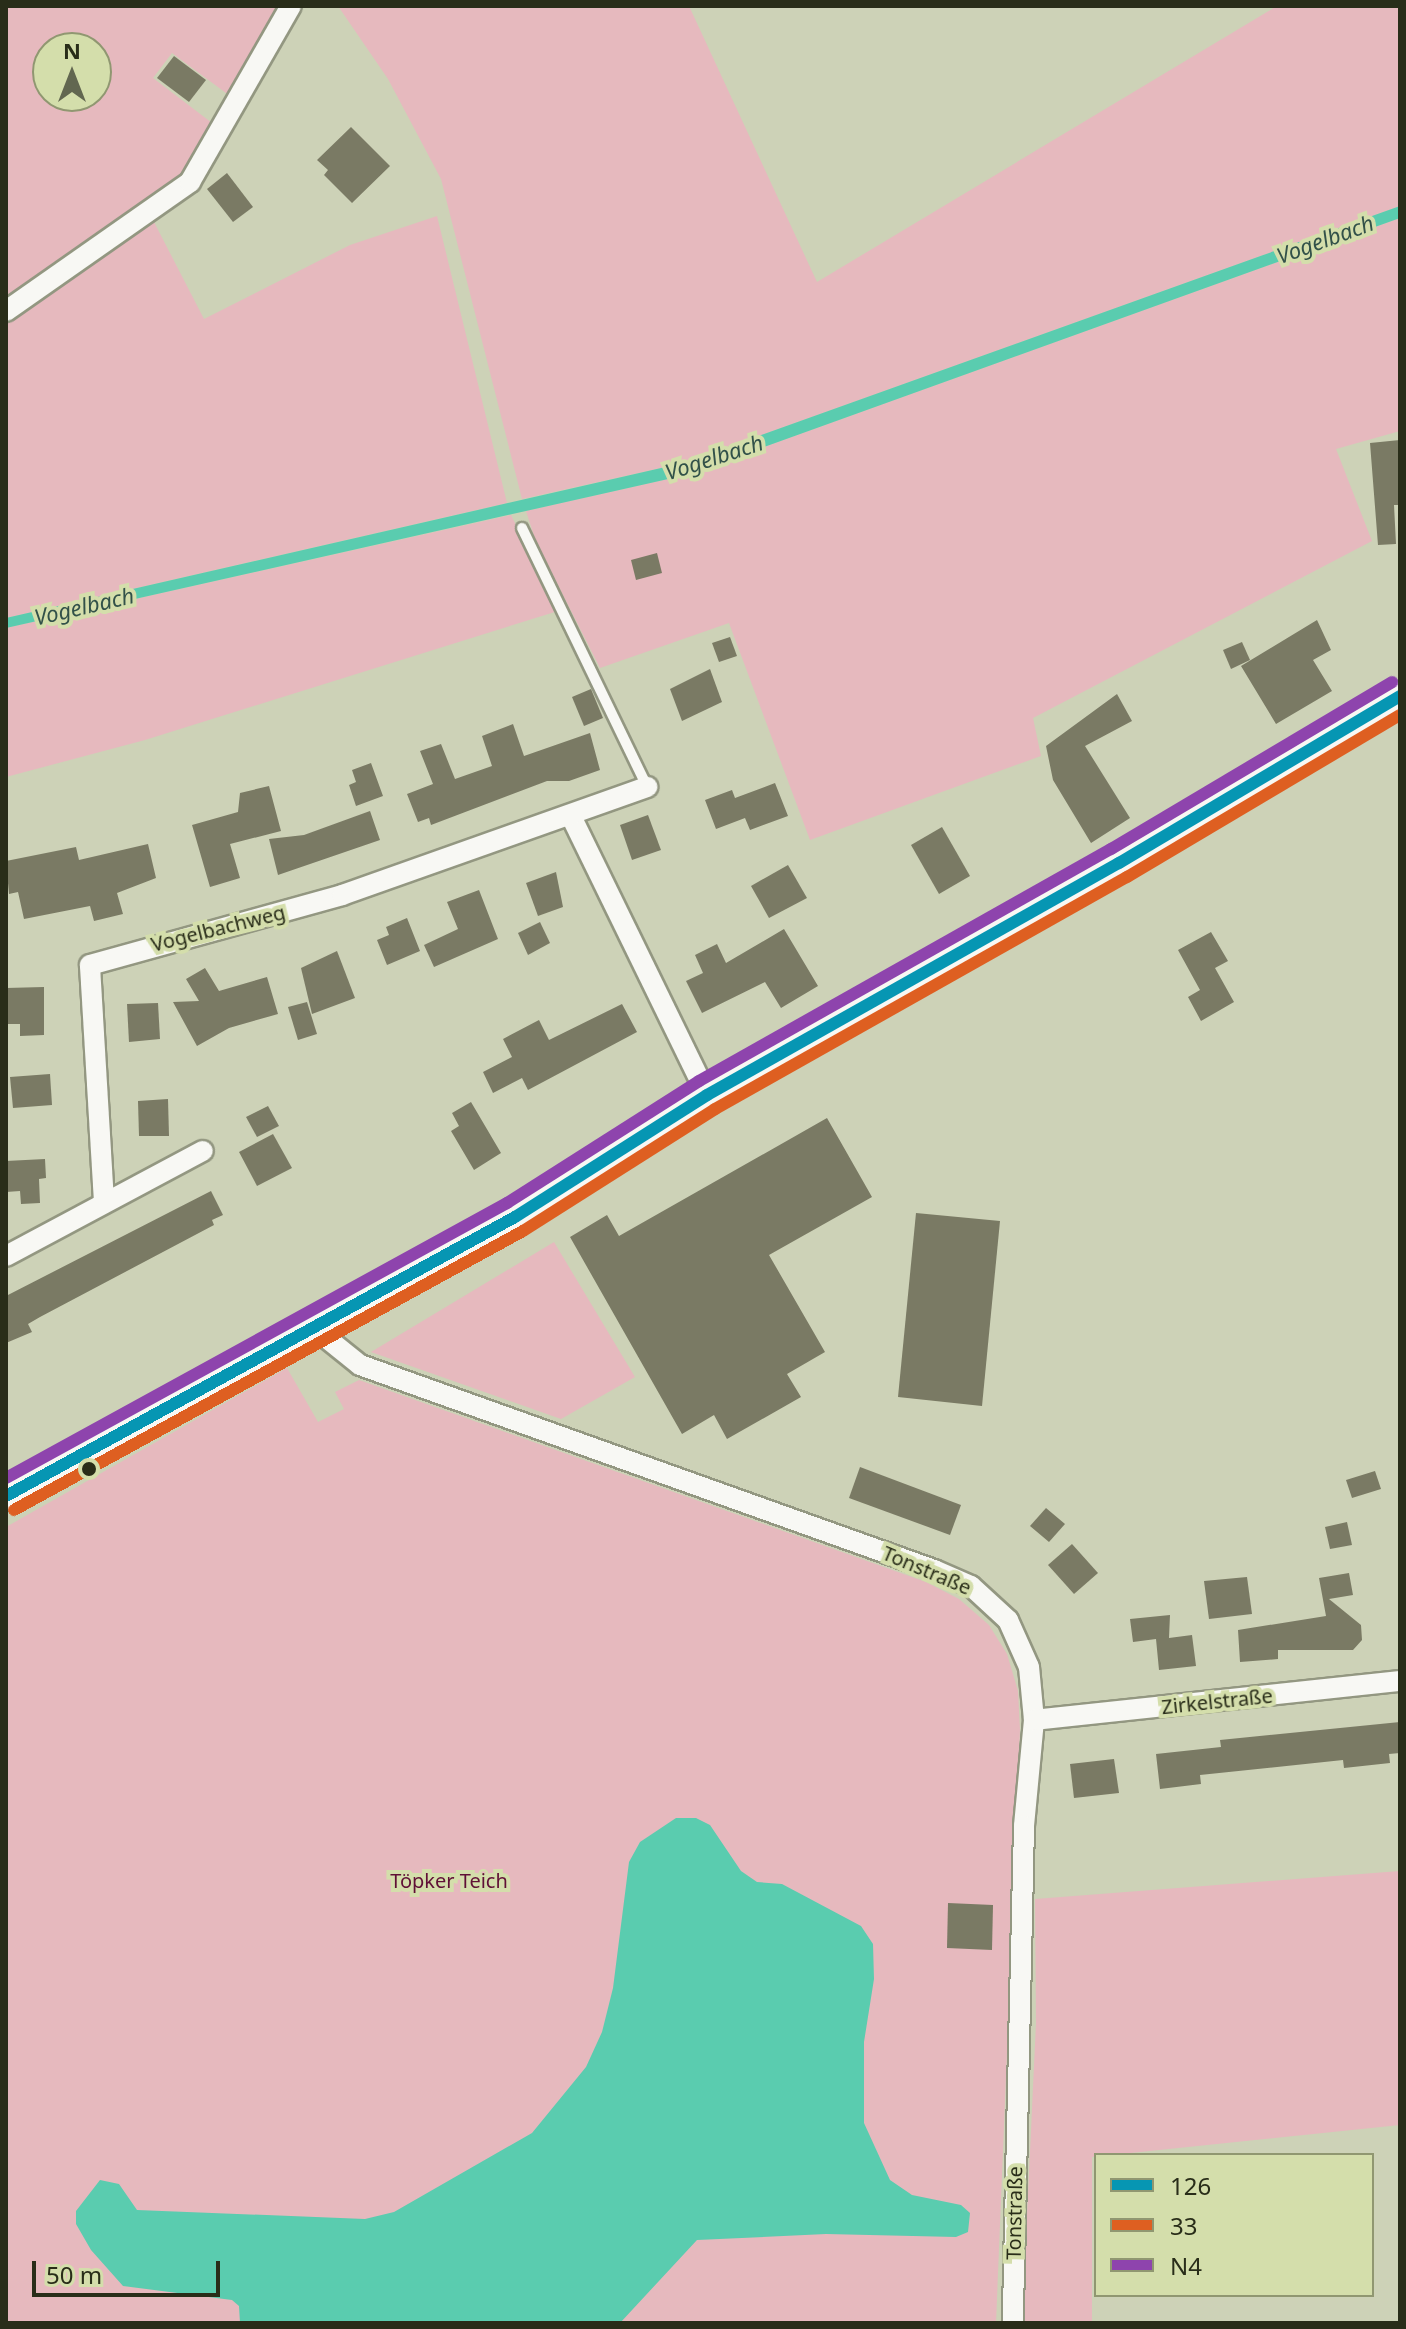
<!DOCTYPE html>
<html>
<head>
<meta charset="utf-8">
<style>
  body { margin:0 }
  #map { position:relative; width:1406px; height:2329px; overflow:hidden; background:#cdd2b7; font-family:"Noto Sans",sans-serif }
  div>[style] { position:absolute }
  [style*='--x'] { left:calc(var(--x)*1px); top:calc(var(--y)*1px); width:calc(var(--w)*1px); rotate:calc(var(--a)*1deg) }
  .green>* { inset:0; background:#e6b9be }
  .water>* { inset:0; background:#5accaf }
  .building>* { inset:0; background:#7a7a64 }
  .roads { filter:drop-shadow(2px 0 #939781) drop-shadow(-2px 0 #939781) drop-shadow(0 2px #939781) drop-shadow(0 -2px #939781) }
  .service>* { height:10px; margin:-5px; padding:0 5px; transform-origin:5px; border-radius:5px; background:#f8f8f4 }
  .minor>* { height:20px; margin:-10px; padding:0 10px; transform-origin:10px; border-radius:10px; background:#f8f8f4 }
  .secondary>* { height:28px; margin:-14px; padding:0 14px; transform-origin:14px; border-radius:14px; background:#f8f8f4 }
  .bus-1>* { height:12px; margin:-6px; padding:0 6px; transform-origin:6px; border-radius:6px; background:#0696b3 }
  .bus-2>* { height:12px; margin:-6px; padding:0 6px; transform-origin:6px; border-radius:6px; background:#de5f21 }
  .bus-3>* { height:12px; margin:-6px; padding:0 6px; transform-origin:6px; border-radius:6px; background:#8e44ad }
  .dots>* { width:22px; height:22px; translate:-50% -50%; box-sizing:border-box; border:4px solid #d4deab; border-radius:50% }
  span { translate:-50% -50%; white-space:nowrap; text-align:center; line-height:1.15; -webkit-text-stroke:8px #d4deab; paint-order:stroke }
  .street-label { font-size:20px; color:#292d19 }
  .park-label { font-size:20px; color:#601036 }
  .water-label { font-size:22px; color:#325149; font-style:italic }
  .frame { position:absolute; inset:0; border:8px solid #292d19; pointer-events:none }
  .legend { position:absolute; left:1094px; top:2153px; width:280px; height:144px; box-sizing:border-box; background:#d4deab; border:2px solid #909771; margin:0; padding:10px 14px; list-style:none; font-size:24px; color:#292d19 }
  .legend li { display:flex; align-items:center; gap:16px; height:40px }
  .legend b { width:40px; border:2px solid #909771 }
  .north { position:absolute; left:32px; top:32px; width:80px; height:80px; box-sizing:border-box; background:#d4deab; border:2px solid #909771; border-radius:50%; rotate:0deg; font-size:22px; font-weight:700; line-height:32px; text-align:center; color:#292d19 }
  .north::after { content:''; display:block; margin:auto; width:28px; height:36px; background:#626750; clip-path:polygon(50% 0,100% 100%,50% 72%,0 100%) }
  .scale { position:absolute; left:32px; top:2261px; width:188px; height:36px; box-sizing:border-box; border:4px solid #292d19; border-top:0; padding-left:10px; font-size:24px; line-height:28px; white-space:nowrap; color:#292d19; -webkit-text-stroke:6px #d4deab; paint-order:stroke }
</style>
</head>
<body>
<div id="map">
  <div class="green">
    <i style="clip-path:polygon(evenodd,6px 6px,283px 6px,230px 96px,172px 53px,153px 78px,216px 126px,186px 179px,6px 305px,6px 6px,48px 48px,96px 48px,96px 96px,48px 96px,48px 48px)"></i>
    <i style="clip-path:polygon(338px 6px,689px 6px,817px 282px,1277px 6px,1400px 6px,1400px 206px,683px 463px,522px 499px,441px 179px,388px 79px)"></i>
    <i style="clip-path:polygon(437px 216px,507px 503px,6px 618px,6px 323px,154px 222px,204px 319px,350px 245px)"></i>
    <i style="clip-path:polygon(1400px 218px,1400px 431px,1336px 449px,1372px 541px,1033px 718px,1041px 756px,810px 840px,729px 623px,600px 668px,536px 542px,526px 511px,686px 475px)"></i>
    <i style="clip-path:polygon(511px 515px,558px 611px,145px 740px,6px 777px,6px 628px)"></i>
    <i style="clip-path:polygon(554px 1242px,635px 1377px,561px 1419px,371px 1352px)"></i>
    <i style="clip-path:polygon(287px 1368px,318px 1422px,344px 1409px,335px 1392px,359px 1380px,926px 1582px,959px 1599px,989px 1625px,1007px 1654px,1018px 1691px,1020px 1730px,996px 2323px,6px 2323px,6px 1527px)"></i>
    <i style="clip-path:polygon(1400px 1871px,1400px 2125px,1092px 2157px,1092px 2323px,1022px 2323px,1036px 2023px,1035px 1899px)"></i>
  </div>
  <div class="water">
    <i style="clip-path:polygon(1400px 206px,1400px 218px,686px 475px,6px 628px,6px 618px,683px 463px)"></i>
    <i style="clip-path:polygon(676px 1818px,696px 1818px,710px 1825px,741px 1871px,757px 1882px,782px 1884px,861px 1926px,873px 1944px,874px 1979px,864px 2042px,864px 2123px,890px 2180px,912px 2195px,961px 2205px,970px 2213px,968px 2232px,956px 2237px,826px 2234px,697px 2240px,620px 2323px,240px 2323px,239px 2306px,232px 2300px,123px 2286px,91px 2250px,76px 2224px,76px 2211px,100px 2180px,119px 2184px,137px 2210px,365px 2219px,394px 2212px,532px 2133px,586px 2067px,602px 2032px,613px 1988px,629px 1862px,640px 1842px)"></i>
  </div>
  <div class="building">
    <i style="clip-path:polygon(174px 56px,206px 80px,189px 102px,157px 78px)"></i>
    <i style="clip-path:polygon(351px 127px,390px 166px,352px 203px,324px 175px,328px 170px,317px 160px)"></i>
    <i style="clip-path:polygon(227px 173px,253px 207px,233px 222px,207px 189px)"></i>
    <i style="clip-path:polygon(1400px 440px,1400px 505px,1394px 505px,1396px 544px,1378px 545px,1370px 443px)"></i>
    <i style="clip-path:polygon(657px 553px,662px 573px,636px 580px,631px 560px)"></i>
    <i style="clip-path:polygon(1317px 620px,1331px 650px,1313px 660px,1332px 691px,1276px 724px,1241px 666px)"></i>
    <i style="clip-path:polygon(730px 637px,737px 656px,719px 662px,712px 643px)"></i>
    <i style="clip-path:polygon(1242px 642px,1250px 660px,1231px 669px,1223px 650px)"></i>
    <i style="clip-path:polygon(710px 669px,722px 702px,682px 721px,670px 689px)"></i>
    <i style="clip-path:polygon(591px 689px,603px 718px,584px 726px,572px 697px)"></i>
    <i style="clip-path:polygon(1117px 694px,1132px 721px,1085px 746px,1130px 818px,1091px 843px,1053px 780px,1046px 746px)"></i>
    <i style="clip-path:polygon(513px 724px,524px 756px,590px 733px,600px 770px,569px 781px,547px 781px,431px 825px,429px 818px,418px 822px,407px 794px,433px 784px,420px 751px,441px 744px,455px 779px,492px 766px,482px 736px)"></i>
    <i style="clip-path:polygon(371px 763px,383px 796px,356px 806px,349px 785px,356px 782px,352px 770px)"></i>
    <i style="clip-path:polygon(775px 783px,788px 816px,750px 830px,745px 818px,716px 829px,705px 800px,732px 790px,735px 798px)"></i>
    <i style="clip-path:polygon(269px 786px,281px 831px,230px 844px,240px 878px,210px 887px,192px 825px,238px 812px,240px 793px)"></i>
    <i style="clip-path:polygon(370px 811px,380px 840px,278px 875px,269px 839px,304px 835px)"></i>
    <i style="clip-path:polygon(648px 815px,661px 850px,632px 860px,620px 825px)"></i>
    <i style="clip-path:polygon(942px 827px,970px 876px,939px 894px,911px 845px)"></i>
    <i style="clip-path:polygon(148px 844px,156px 878px,117px 893px,123px 914px,94px 921px,90px 906px,24px 919px,18px 892px,9px 894px,6px 861px,76px 847px,79px 860px)"></i>
    <i style="clip-path:polygon(788px 865px,807px 898px,769px 918px,751px 886px)"></i>
    <i style="clip-path:polygon(556px 872px,563px 907px,538px 916px,526px 883px)"></i>
    <i style="clip-path:polygon(479px 890px,498px 939px,434px 967px,424px 945px,458px 929px,447px 902px)"></i>
    <i style="clip-path:polygon(407px 918px,420px 951px,387px 965px,377px 940px,389px 935px,386px 927px)"></i>
    <i style="clip-path:polygon(540px 922px,550px 943px,528px 955px,518px 933px)"></i>
    <i style="clip-path:polygon(784px 929px,818px 986px,781px 1008px,765px 982px,702px 1013px,686px 981px,703px 973px,695px 955px,717px 944px,726px 963px)"></i>
    <i style="clip-path:polygon(1211px 932px,1228px 961px,1215px 968px,1234px 1002px,1201px 1021px,1188px 997px,1200px 990px,1178px 950px)"></i>
    <i style="clip-path:polygon(337px 951px,355px 998px,312px 1014px,301px 968px)"></i>
    <i style="clip-path:polygon(205px 968px,219px 991px,267px 977px,278px 1014px,229px 1028px,197px 1046px,173px 1002px,199px 1001px,186px 979px)"></i>
    <i style="clip-path:polygon(44px 987px,44px 1035px,20px 1036px,20px 1024px,6px 1024px,6px 988px)"></i>
    <i style="clip-path:polygon(307px 1002px,317px 1034px,298px 1040px,288px 1007px)"></i>
    <i style="clip-path:polygon(158px 1003px,160px 1039px,129px 1042px,127px 1004px)"></i>
    <i style="clip-path:polygon(622px 1004px,637px 1032px,528px 1090px,522px 1078px,493px 1093px,483px 1072px,512px 1057px,503px 1039px,539px 1020px,549px 1040px)"></i>
    <i style="clip-path:polygon(50px 1074px,52px 1105px,13px 1108px,10px 1077px)"></i>
    <i style="clip-path:polygon(168px 1099px,169px 1136px,139px 1136px,138px 1101px)"></i>
    <i style="clip-path:polygon(471px 1102px,501px 1153px,474px 1170px,451px 1131px,459px 1126px,452px 1113px)"></i>
    <i style="clip-path:polygon(268px 1106px,279px 1126px,257px 1137px,246px 1117px)"></i>
    <i style="clip-path:polygon(827px 1118px,872px 1197px,769px 1255px,825px 1352px,787px 1374px,801px 1397px,727px 1439px,714px 1415px,682px 1434px,570px 1237px,607px 1215px,619px 1236px)"></i>
    <i style="clip-path:polygon(273px 1134px,292px 1168px,257px 1186px,239px 1152px)"></i>
    <i style="clip-path:polygon(45px 1159px,46px 1178px,39px 1179px,40px 1203px,21px 1204px,20px 1191px,6px 1192px,6px 1161px)"></i>
    <i style="clip-path:polygon(211px 1191px,223px 1215px,212px 1220px,214px 1225px,40px 1317px,28px 1324px,32px 1332px,6px 1343px,6px 1296px)"></i>
    <i style="clip-path:polygon(916px 1213px,1000px 1221px,982px 1406px,898px 1397px)"></i>
    <i style="clip-path:polygon(860px 1467px,961px 1505px,950px 1535px,849px 1498px)"></i>
    <i style="clip-path:polygon(1375px 1471px,1381px 1489px,1352px 1498px,1346px 1480px)"></i>
    <i style="clip-path:polygon(1046px 1508px,1065px 1524px,1049px 1542px,1030px 1526px)"></i>
    <i style="clip-path:polygon(1347px 1522px,1352px 1545px,1330px 1549px,1325px 1527px)"></i>
    <i style="clip-path:polygon(1072px 1544px,1098px 1573px,1074px 1594px,1048px 1565px)"></i>
    <i style="clip-path:polygon(1349px 1573px,1353px 1595px,1329px 1599px,1361px 1625px,1362px 1640px,1353px 1650px,1278px 1650px,1278px 1659px,1240px 1662px,1238px 1630px,1326px 1616px,1319px 1578px)"></i>
    <i style="clip-path:polygon(1247px 1577px,1252px 1614px,1209px 1619px,1204px 1581px)"></i>
    <i style="clip-path:polygon(1170px 1615px,1169px 1638px,1192px 1635px,1196px 1666px,1159px 1670px,1156px 1639px,1133px 1642px,1130px 1619px)"></i>
    <i style="clip-path:polygon(1400px 1722px,1400px 1753px,1389px 1754px,1390px 1763px,1344px 1768px,1343px 1760px,1200px 1775px,1201px 1784px,1160px 1789px,1156px 1754px,1221px 1747px,1220px 1740px)"></i>
    <i style="clip-path:polygon(1114px 1759px,1119px 1793px,1074px 1798px,1070px 1764px)"></i>
    <i style="clip-path:polygon(948px 1903px,993px 1905px,992px 1950px,947px 1948px)"></i>
  </div>
  <div class="roads">
    <div class="service">
      <i style="--x:522;--y:528;--w:288;--a:64.2"></i>
    </div>
    <div class="minor">
      <i style="--x:6;--y:311;--w:225;--a:-35"></i>
      <i style="--x:190;--y:182;--w:203;--a:-60.2"></i>
      <i style="--x:571;--y:816;--w:310;--a:64"></i>
      <i style="--x:104;--y:1202;--w:237;--a:-93.4"></i>
      <i style="--x:90;--y:965;--w:262;--a:-15.5"></i>
      <i style="--x:342;--y:895;--w:324;--a:-19.5"></i>
      <i style="--x:6;--y:1256;--w:223;--a:-28.1"></i>
      <i style="--x:314;--y:1328;--w:59;--a:38.8"></i>
      <i style="--x:360;--y:1365;--w:610;--a:19.65"></i>
      <i style="--x:934;--y:1570;--w:40;--a:23.4"></i>
      <i style="--x:971;--y:1586;--w:50;--a:42.6"></i>
      <i style="--x:1008;--y:1620;--w:51;--a:65.9"></i>
      <i style="--x:1029;--y:1667;--w:53;--a:84.6"></i>
      <i style="--x:1034;--y:1720;--w:106;--a:95.4"></i>
      <i style="--x:1024;--y:1826;--w:497;--a:91.3"></i>
      <i style="--x:1034;--y:1720;--w:368;--a:-6.1"></i>
    </div>
    <div class="secondary">
      <i style="--x:6;--y:1496;--w:580;--a:-28.73"></i>
      <i style="--x:515;--y:1217;--w:227;--a:-32.4"></i>
      <i style="--x:707;--y:1095;--w:473;--a:-29.4"></i>
      <i style="--x:1119;--y:863;--w:327;--a:-30.7"></i>
    </div>
  </div>
  <div class="bus-1">
    <i style="--x:6;--y:1496;--w:580;--a:-28.73"></i>
    <i style="--x:515;--y:1217;--w:227;--a:-32.4"></i>
    <i style="--x:707;--y:1095;--w:473;--a:-29.4"></i>
    <i style="--x:1119;--y:863;--w:327;--a:-30.7"></i>
  </div>
  <div class="bus-2">
    <i style="--x:14;--y:1510;--w:580;--a:-28.73"></i>
    <i style="--x:523;--y:1231;--w:227;--a:-32.4"></i>
    <i style="--x:715;--y:1109;--w:473;--a:-29.4"></i>
    <i style="--x:1127;--y:877;--w:317;--a:-30.7"></i>
  </div>
  <div class="bus-3">
    <i style="--x:6;--y:1478;--w:572;--a:-28.76"></i>
    <i style="--x:507;--y:1203;--w:227;--a:-32.4"></i>
    <i style="--x:699;--y:1081;--w:473;--a:-29.4"></i>
    <i style="--x:1111;--y:849;--w:327;--a:-30.7"></i>
  </div>
  <div class="dots">
    <i style="left:89px;top:1469px;background:#292d19"></i>
  </div>
  <div class="street-label">
    <span style="left:218px;top:928px;rotate:-14deg">Vogelbachweg</span>
    <span style="left:927px;top:1570px;rotate:23deg">Tonstraße</span>
    <span style="left:1217px;top:1701px;rotate:-6deg">Zirkelstraße</span>
    <span style="left:1014px;top:2213px;rotate:-89deg">Tonstraße</span>
  </div>
  <div class="park-label">
    <span style="left:449px;top:1880px">Töpker Teich</span>
  </div>
  <div class="water-label">
    <span style="left:1325px;top:239px;rotate:-20deg">Vogelbach</span>
    <span style="left:714px;top:457px;rotate:-18deg">Vogelbach</span>
    <span style="left:84px;top:606px;rotate:-13deg">Vogelbach</span>
  </div>
  <div class="frame"></div>
  <ul class="legend">
  <li><b style="height:10px;background:#0696b3"></b>126</li>
  <li><b style="height:10px;background:#de5f21"></b>33</li>
  <li><b style="height:10px;background:#8e44ad"></b>N4</li>
  </ul>
  <div class="north">N</div>
  <div class="scale">50 m</div>
</div>
</body>
</html>
